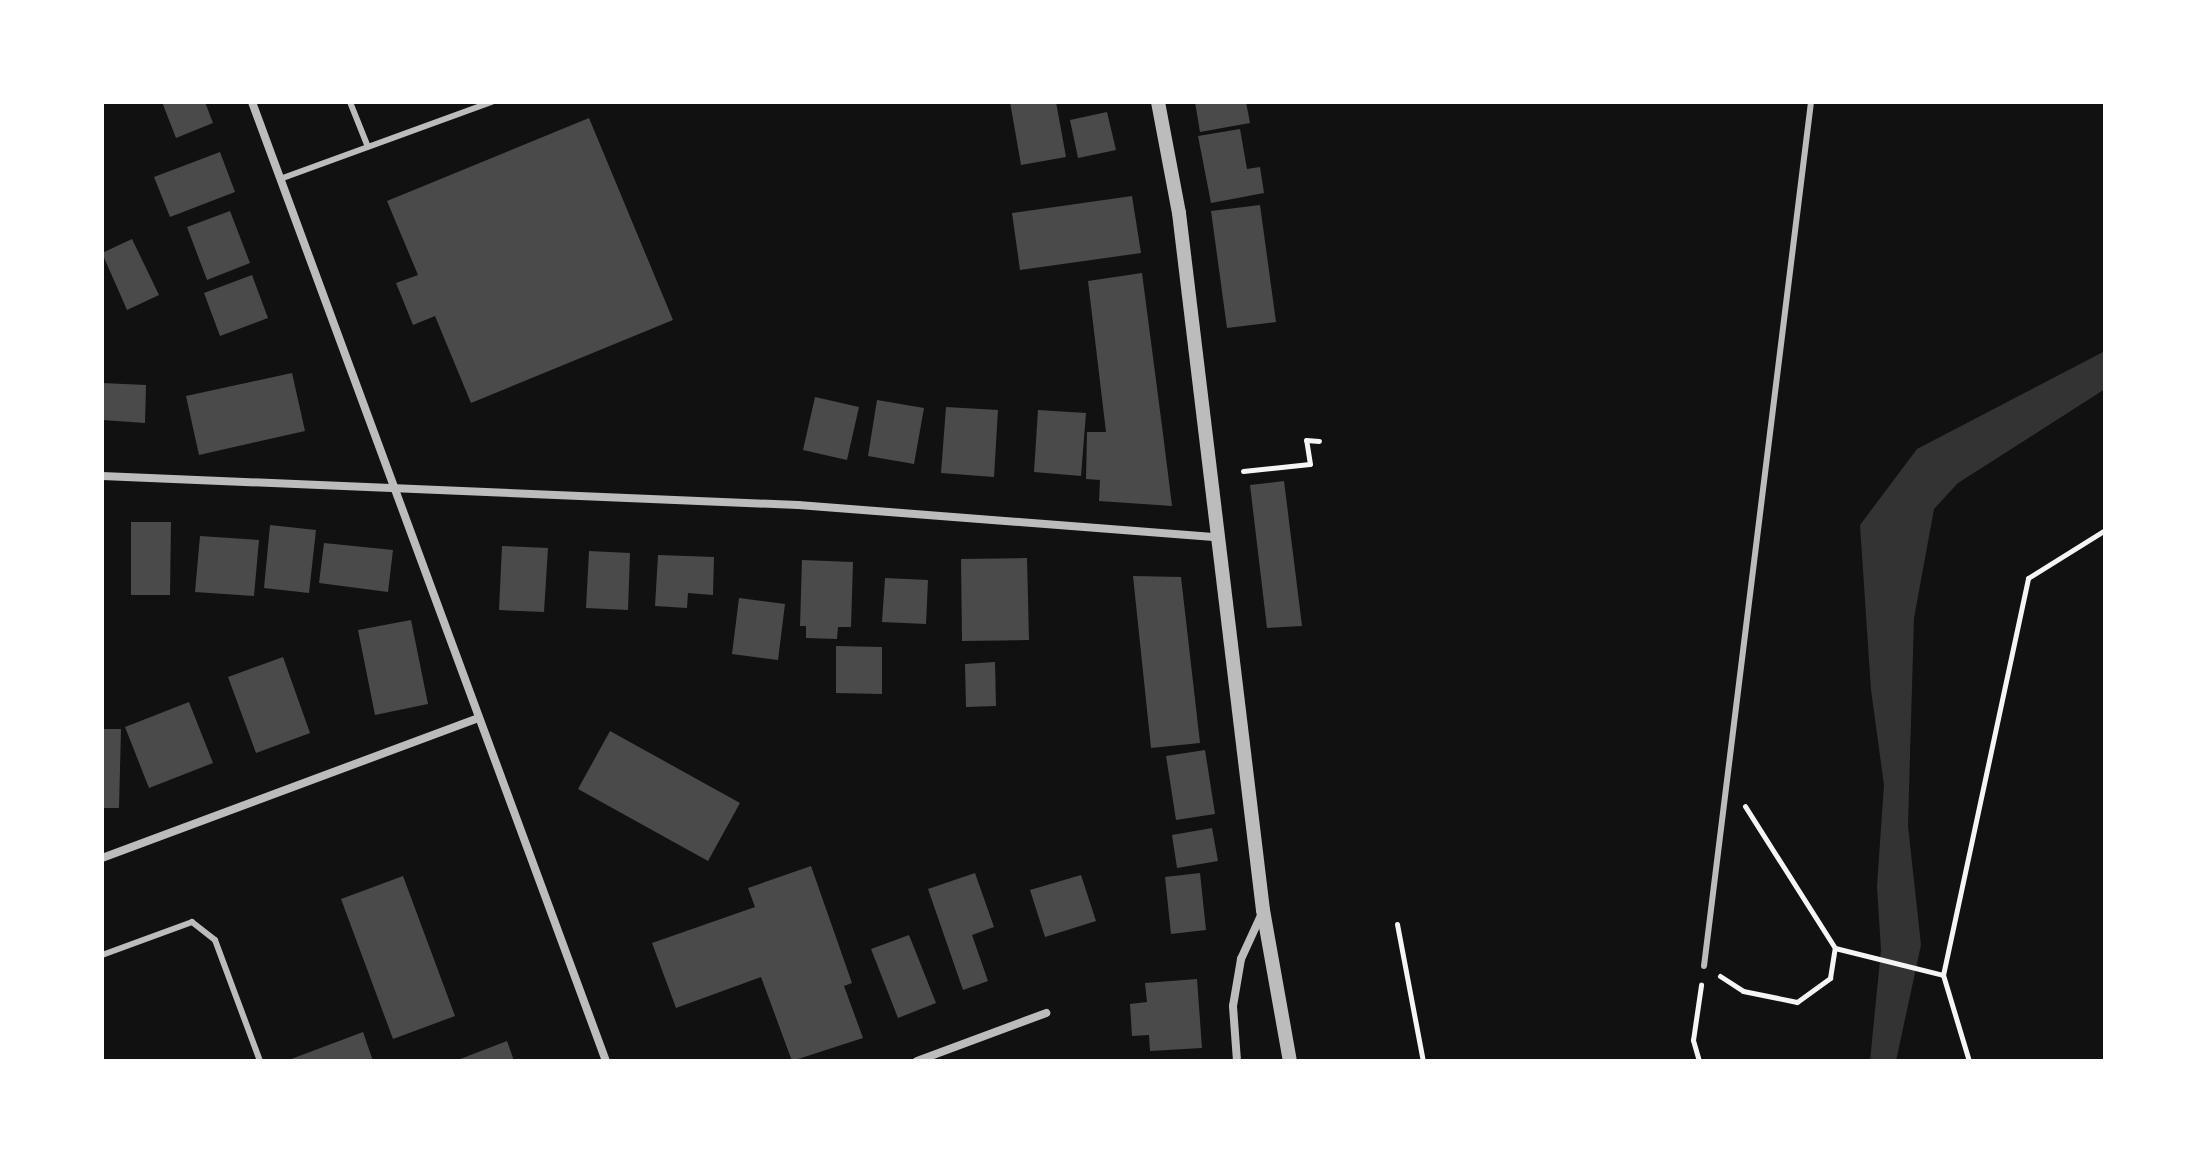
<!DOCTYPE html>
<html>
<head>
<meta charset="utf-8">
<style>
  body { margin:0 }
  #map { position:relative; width:2207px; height:1163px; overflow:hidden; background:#111; font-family:"IBM Plex Serif",serif }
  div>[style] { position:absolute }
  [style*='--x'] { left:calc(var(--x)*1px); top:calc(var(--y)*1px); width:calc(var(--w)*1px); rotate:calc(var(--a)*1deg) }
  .water>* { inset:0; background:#333 }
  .building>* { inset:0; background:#4a4a4a }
  .path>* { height:5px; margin:-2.5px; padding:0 2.5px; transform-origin:2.5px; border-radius:2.5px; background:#f5f5f5 }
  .service>* { height:6px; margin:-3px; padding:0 3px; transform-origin:3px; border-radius:3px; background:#bcbcbc }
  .minor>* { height:8px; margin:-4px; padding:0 4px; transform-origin:4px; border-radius:4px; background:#bcbcbc }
  .tertiary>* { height:14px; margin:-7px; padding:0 7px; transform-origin:7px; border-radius:7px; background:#bcbcbc }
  span { translate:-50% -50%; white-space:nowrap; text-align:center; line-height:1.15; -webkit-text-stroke:8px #fff; paint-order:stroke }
  .frame { position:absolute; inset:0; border:104px solid #fff; pointer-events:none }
</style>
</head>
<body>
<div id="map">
  <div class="water">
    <i style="clip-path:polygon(2105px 351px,2105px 389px,1958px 483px,1934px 509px,1914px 618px,1908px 826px,1921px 945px,1896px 1061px,1870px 1061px,1881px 950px,1877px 886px,1884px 785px,1871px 690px,1860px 525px,1917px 449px)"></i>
  </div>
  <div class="building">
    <i style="clip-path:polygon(162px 102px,205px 102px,213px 123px,176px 138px)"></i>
    <i style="clip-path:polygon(1010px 102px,1056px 102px,1066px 157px,1021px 165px)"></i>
    <i style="clip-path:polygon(1195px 102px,1246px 102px,1250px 123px,1200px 132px)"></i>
    <i style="clip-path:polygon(1107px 112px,1116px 150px,1078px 158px,1070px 120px)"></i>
    <i style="clip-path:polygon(589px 118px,673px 320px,471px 403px,435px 316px,413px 325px,396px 283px,418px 275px,387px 201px)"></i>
    <i style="clip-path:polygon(1240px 129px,1247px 169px,1260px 167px,1264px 193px,1211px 203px,1198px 136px)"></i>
    <i style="clip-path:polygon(220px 152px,235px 192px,170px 217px,154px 177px)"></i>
    <i style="clip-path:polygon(1132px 196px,1141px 253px,1020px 270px,1012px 213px)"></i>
    <i style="clip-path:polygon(1260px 205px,1276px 322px,1227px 328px,1211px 211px)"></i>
    <i style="clip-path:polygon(230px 211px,250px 263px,207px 280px,187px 227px)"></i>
    <i style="clip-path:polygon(132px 239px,159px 295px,127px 310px,102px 253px)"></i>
    <i style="clip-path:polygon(1142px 273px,1163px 434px,1172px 506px,1099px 501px,1100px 480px,1086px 479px,1087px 432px,1106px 432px,1088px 281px)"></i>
    <i style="clip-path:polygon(252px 275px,268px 318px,220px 336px,204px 293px)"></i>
    <i style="clip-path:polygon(292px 373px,305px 431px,199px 455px,186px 396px)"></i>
    <i style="clip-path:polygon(102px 383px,146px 385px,145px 423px,102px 420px)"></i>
    <i style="clip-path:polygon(815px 397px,859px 407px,847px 460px,803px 450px)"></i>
    <i style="clip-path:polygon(877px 400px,924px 408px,914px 464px,868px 456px)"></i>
    <i style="clip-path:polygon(946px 407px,998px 410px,994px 477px,941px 473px)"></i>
    <i style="clip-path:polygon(1038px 410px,1086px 413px,1081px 476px,1034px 472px)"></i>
    <i style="clip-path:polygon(1284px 481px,1302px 626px,1267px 628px,1250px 485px)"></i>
    <i style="clip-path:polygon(131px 522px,171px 522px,170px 595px,131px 595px)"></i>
    <i style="clip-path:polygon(270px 525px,316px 530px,309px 593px,264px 588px)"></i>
    <i style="clip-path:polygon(200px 536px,259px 540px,254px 596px,195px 592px)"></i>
    <i style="clip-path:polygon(324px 543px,393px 550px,388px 592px,319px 583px)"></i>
    <i style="clip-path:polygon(502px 546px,548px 548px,544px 612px,499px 610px)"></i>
    <i style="clip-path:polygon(589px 551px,630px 553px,628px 610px,586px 608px)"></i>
    <i style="clip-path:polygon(658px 555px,714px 557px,713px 595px,688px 593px,687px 608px,655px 606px)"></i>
    <i style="clip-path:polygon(1027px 558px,1029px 640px,962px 641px,961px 559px)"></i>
    <i style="clip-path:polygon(802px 560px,853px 562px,851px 627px,838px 627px,837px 639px,806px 638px,806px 626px,800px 626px)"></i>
    <i style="clip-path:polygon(1133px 576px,1181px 577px,1200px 743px,1151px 748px)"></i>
    <i style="clip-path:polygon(885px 578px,928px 580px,926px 624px,882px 622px)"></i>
    <i style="clip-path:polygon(739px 598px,785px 604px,778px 660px,732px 654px)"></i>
    <i style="clip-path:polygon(411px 620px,428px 704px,375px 715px,358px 630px)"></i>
    <i style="clip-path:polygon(836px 646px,882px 647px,882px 694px,836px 693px)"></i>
    <i style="clip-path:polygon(283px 657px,310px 733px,256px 753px,228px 677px)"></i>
    <i style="clip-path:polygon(995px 662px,996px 706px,966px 707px,965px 664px)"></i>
    <i style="clip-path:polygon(189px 702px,213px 763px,149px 788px,125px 727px)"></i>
    <i style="clip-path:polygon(102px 729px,121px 729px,119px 808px,102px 808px)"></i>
    <i style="clip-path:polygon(610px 731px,740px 803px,708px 861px,578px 789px)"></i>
    <i style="clip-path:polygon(1205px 750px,1215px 814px,1176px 820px,1166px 756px)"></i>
    <i style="clip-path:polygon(1212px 828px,1218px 861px,1177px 868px,1172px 835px)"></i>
    <i style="clip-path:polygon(811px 866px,852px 983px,844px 986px,863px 1038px,792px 1061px,761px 977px,676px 1008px,652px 943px,755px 907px,748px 888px)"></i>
    <i style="clip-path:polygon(975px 873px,994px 927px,972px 935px,988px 981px,963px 990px,928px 889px)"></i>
    <i style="clip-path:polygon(1200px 873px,1206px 930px,1171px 934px,1165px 877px)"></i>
    <i style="clip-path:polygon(1081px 875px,1096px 921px,1045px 937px,1030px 890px)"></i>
    <i style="clip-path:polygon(403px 876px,455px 1016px,393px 1039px,341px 899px)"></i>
    <i style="clip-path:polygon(909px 935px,936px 1003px,898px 1018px,871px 949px)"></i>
    <i style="clip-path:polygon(1197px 979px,1202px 1048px,1150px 1051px,1149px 1035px,1132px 1036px,1130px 1004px,1147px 1002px,1145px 983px)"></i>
    <i style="clip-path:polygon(363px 1032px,373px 1061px,286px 1061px)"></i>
    <i style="clip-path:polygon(507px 1041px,514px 1061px,455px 1061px)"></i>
  </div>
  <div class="path">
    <i style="--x:1243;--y:471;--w:67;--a:-6"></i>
    <i style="--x:1310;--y:464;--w:24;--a:-99"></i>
    <i style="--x:1306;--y:440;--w:13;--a:4"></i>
    <i style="--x:1397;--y:924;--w:139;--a:79.3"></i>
    <i style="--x:1835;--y:948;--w:111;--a:14"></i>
    <i style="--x:1720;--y:976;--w:27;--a:33"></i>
    <i style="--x:1743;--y:991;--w:55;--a:11.5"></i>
    <i style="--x:1797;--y:1002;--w:41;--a:-36"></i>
    <i style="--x:1830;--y:978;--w:30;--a:-81"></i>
    <i style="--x:1835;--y:948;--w:168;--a:-122.4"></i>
    <i style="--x:1699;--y:1061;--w:22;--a:-106"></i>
    <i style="--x:1693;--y:1040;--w:56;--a:-81.7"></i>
    <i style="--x:1969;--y:1061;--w:90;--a:-106.8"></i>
    <i style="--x:1943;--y:975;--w:406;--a:-77.9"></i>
    <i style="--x:2028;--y:578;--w:91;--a:-31.9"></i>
  </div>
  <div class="service">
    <i style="--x:350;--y:102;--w:48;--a:68.2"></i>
    <i style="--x:280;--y:179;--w:225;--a:-20"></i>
    <i style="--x:102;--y:955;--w:96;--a:-20.1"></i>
    <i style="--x:192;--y:922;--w:29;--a:38"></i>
    <i style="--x:215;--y:940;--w:129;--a:69.6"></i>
    <i style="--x:1704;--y:966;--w:871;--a:-82.94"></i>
  </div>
  <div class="minor">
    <i style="--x:252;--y:102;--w:1022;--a:69.74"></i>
    <i style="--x:102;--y:476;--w:697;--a:2.39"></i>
    <i style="--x:798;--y:505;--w:420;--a:4.4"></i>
    <i style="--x:102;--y:858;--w:401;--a:-20.4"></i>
    <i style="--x:917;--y:1061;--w:138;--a:-20.4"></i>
    <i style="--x:1237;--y:1061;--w:55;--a:-94.2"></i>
    <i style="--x:1233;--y:1006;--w:48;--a:-80.3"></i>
    <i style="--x:1241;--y:959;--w:53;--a:-65.4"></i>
  </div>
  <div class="tertiary">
    <i style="--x:1158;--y:102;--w:113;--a:79.3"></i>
    <i style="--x:1179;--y:213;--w:702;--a:83.13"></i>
    <i style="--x:1263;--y:910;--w:153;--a:79.9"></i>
  </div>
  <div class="frame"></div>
</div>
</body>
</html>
